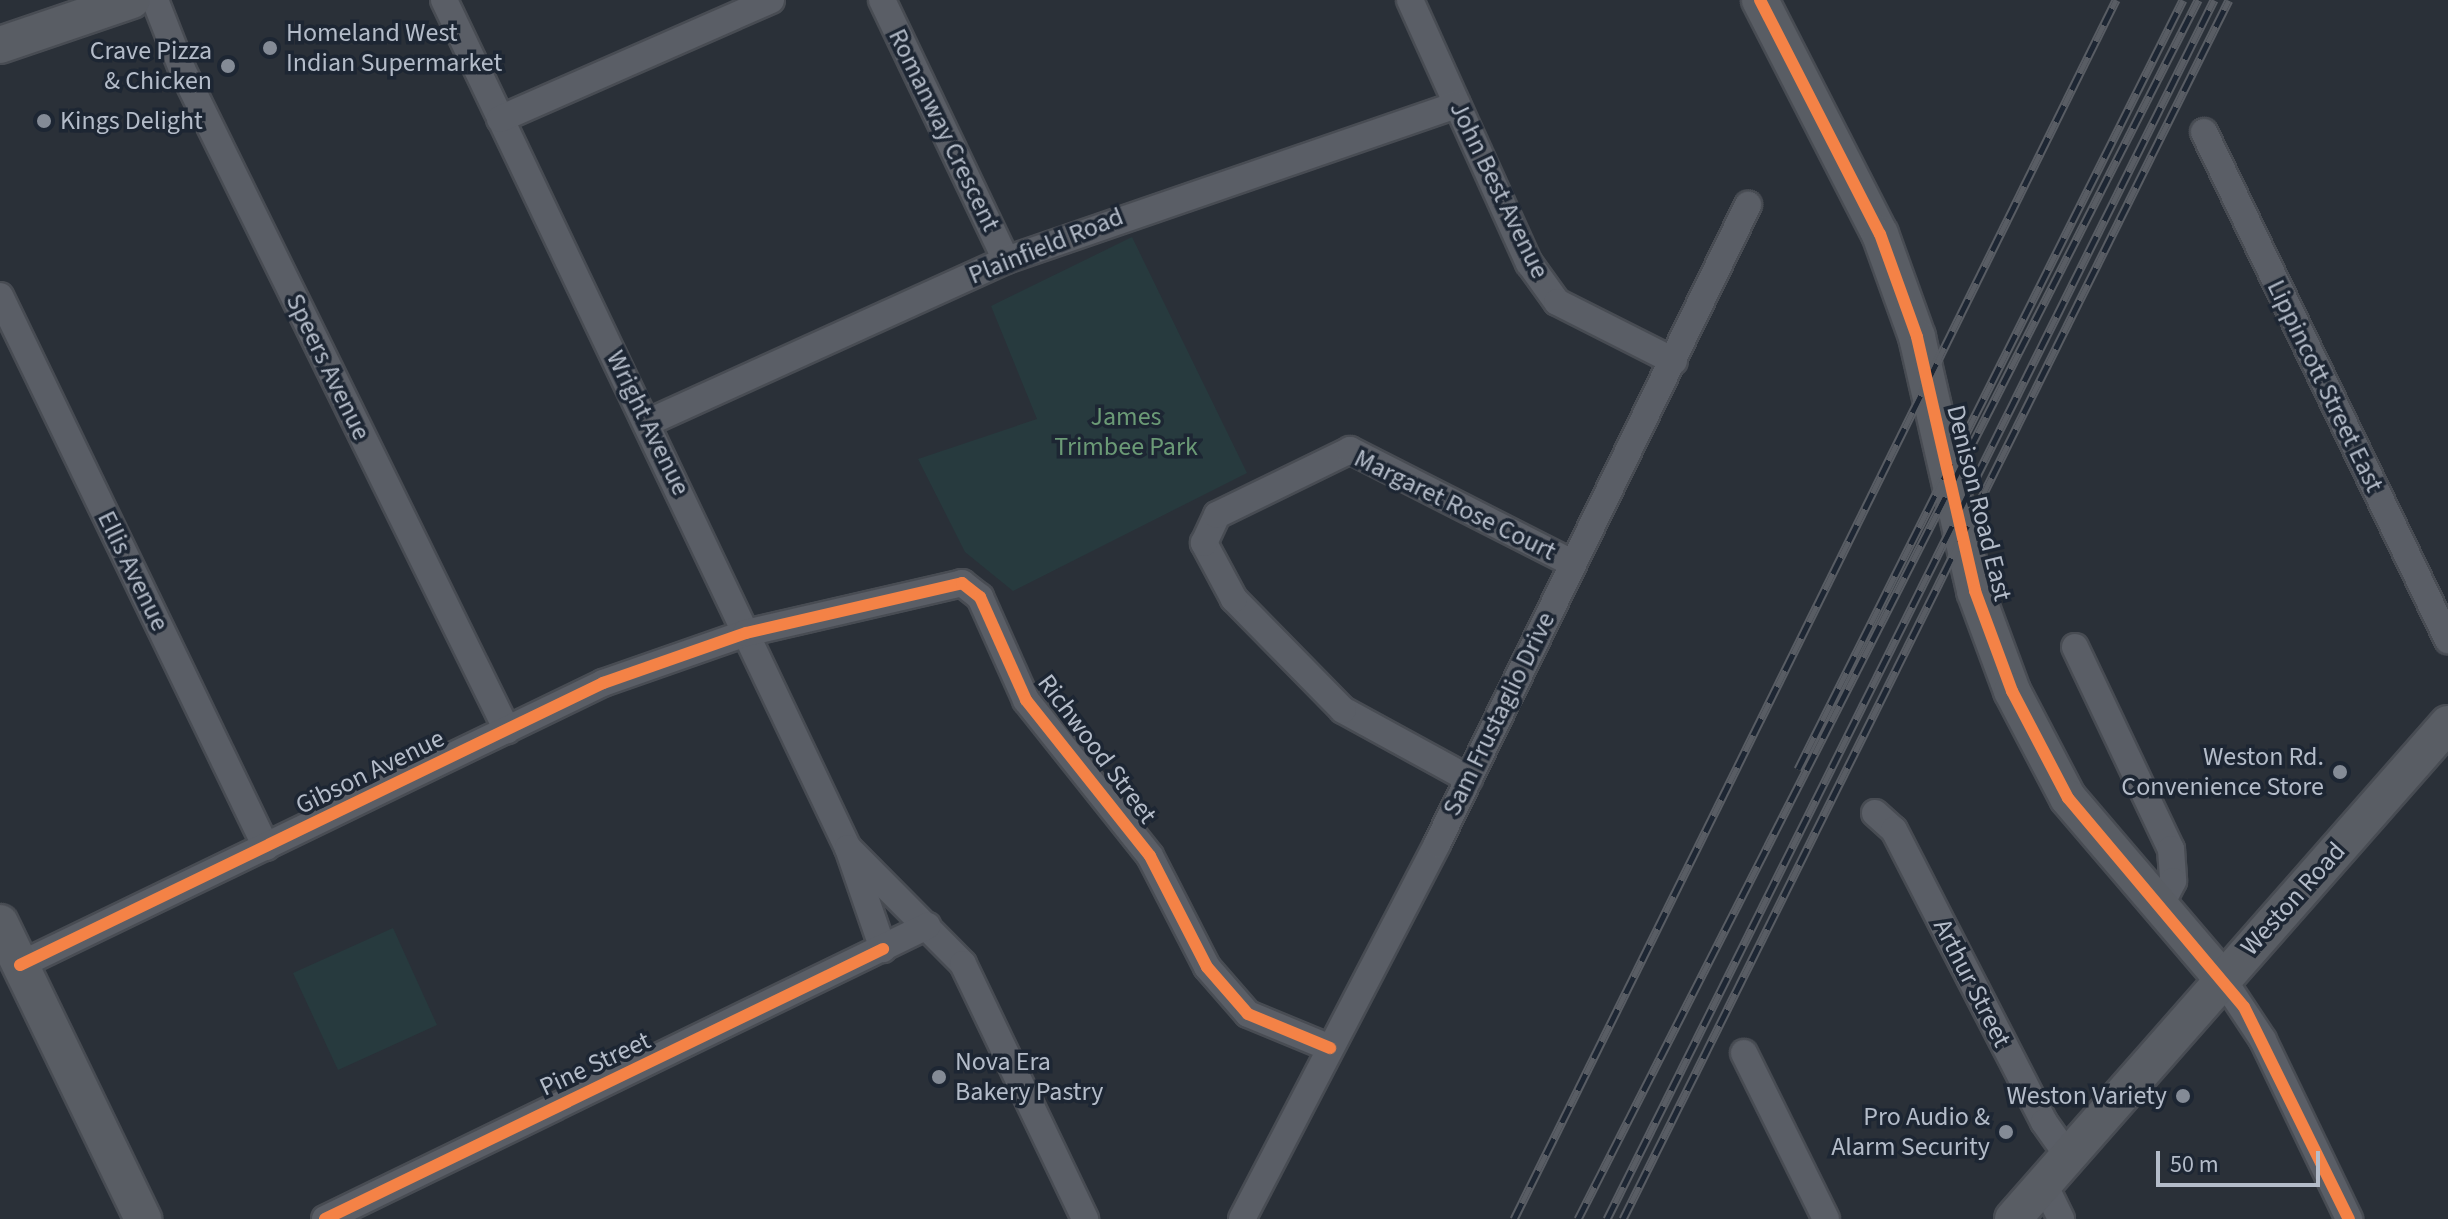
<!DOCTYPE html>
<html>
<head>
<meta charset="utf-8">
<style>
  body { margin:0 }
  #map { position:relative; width:2448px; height:1219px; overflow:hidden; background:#2a3038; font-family:"Source Sans 3",sans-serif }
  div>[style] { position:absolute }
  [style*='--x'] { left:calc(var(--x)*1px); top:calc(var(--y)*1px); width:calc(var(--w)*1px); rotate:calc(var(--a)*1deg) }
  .green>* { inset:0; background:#273a3e }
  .roads { filter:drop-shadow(2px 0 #484c53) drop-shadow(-2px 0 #484c53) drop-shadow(0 2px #484c53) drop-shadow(0 -2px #484c53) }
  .street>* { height:26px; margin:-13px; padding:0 13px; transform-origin:13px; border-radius:13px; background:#5a5e66 }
  .secondary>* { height:36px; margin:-18px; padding:0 18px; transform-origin:18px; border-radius:18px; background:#595d64 }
  .rail>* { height:9px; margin-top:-4.5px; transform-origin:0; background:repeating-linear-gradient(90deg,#1d2633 0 18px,#595d64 0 36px); box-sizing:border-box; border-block:2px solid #595d64 }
  .cycleway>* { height:12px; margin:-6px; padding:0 6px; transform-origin:6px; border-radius:6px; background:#f48246 }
  .dots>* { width:22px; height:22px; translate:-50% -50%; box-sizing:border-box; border:4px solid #1d2633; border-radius:50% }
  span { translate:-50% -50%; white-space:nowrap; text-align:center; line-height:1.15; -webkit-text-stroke:7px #1d2633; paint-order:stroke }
  .poi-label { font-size:26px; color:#b4bcc9 }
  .left { translate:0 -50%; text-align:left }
  .right { translate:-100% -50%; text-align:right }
  .street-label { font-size:26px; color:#b4bcc9 }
  .park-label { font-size:26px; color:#6b9a76 }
  .scale { position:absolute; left:2156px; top:1151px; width:164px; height:36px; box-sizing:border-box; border:4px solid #b4bcc9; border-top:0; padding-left:10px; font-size:24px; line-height:28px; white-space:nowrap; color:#b4bcc9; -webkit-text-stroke:6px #1d2633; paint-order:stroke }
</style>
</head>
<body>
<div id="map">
  <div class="green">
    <i style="clip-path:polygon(1132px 237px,1247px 473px,1013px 591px,965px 552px,918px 459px,1037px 419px,991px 306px)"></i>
    <i style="clip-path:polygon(393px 928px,437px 1025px,338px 1070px,293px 973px)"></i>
  </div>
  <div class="roads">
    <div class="street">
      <i style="--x:155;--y:0;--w:74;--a:68.6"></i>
      <i style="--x:182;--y:69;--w:737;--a:63.82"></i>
      <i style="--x:444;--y:0;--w:939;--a:64.53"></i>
      <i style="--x:848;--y:848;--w:107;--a:70.9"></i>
      <i style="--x:882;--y:0;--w:288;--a:64.5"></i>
      <i style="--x:1410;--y:0;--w:289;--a:65.7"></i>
      <i style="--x:1529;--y:263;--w:48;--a:54.3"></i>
      <i style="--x:1557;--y:302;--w:131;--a:26.8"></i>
      <i style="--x:500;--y:119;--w:296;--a:-23.7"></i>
      <i style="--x:2204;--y:132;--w:564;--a:64.34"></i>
      <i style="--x:0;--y:296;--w:612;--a:64.23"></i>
      <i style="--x:649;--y:422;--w:392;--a:-24.4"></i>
      <i style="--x:1006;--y:260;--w:477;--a:-19"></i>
      <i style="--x:2075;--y:647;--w:224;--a:64.6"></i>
      <i style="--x:2171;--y:849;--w:32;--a:86"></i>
      <i style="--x:2173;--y:881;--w:29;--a:117"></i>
      <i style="--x:1469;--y:779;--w:144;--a:-151.3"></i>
      <i style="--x:1343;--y:710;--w:156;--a:-134.5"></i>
      <i style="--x:1234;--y:599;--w:64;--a:-118.2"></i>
      <i style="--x:1204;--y:543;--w:31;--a:-65"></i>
      <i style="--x:1217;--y:515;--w:148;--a:-26"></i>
      <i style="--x:1350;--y:450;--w:249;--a:27"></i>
      <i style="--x:1875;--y:813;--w:25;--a:42"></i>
      <i style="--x:1894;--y:830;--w:328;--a:62.8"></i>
      <i style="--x:2044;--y:1122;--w:42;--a:54.8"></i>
      <i style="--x:848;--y:848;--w:163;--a:45.2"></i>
      <i style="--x:963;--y:964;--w:283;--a:64.4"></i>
      <i style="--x:20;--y:965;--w:648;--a:-25.81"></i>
      <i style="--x:603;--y:683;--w:151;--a:-19.3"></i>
      <i style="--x:746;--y:633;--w:222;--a:-13"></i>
      <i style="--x:962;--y:583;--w:23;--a:38"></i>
      <i style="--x:980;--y:597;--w:113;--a:65.9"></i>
      <i style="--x:1026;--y:700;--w:199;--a:51.5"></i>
      <i style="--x:1150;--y:856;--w:125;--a:62.8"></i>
      <i style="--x:1207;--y:967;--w:62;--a:48.9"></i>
      <i style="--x:1248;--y:1014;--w:89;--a:22.5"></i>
      <i style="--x:2222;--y:978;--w:74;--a:56.5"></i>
      <i style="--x:2263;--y:1040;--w:199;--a:64.3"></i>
      <i style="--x:1744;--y:1053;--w:185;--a:63.7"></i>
      <i style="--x:2044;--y:1184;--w:39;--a:64"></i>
      <i style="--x:325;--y:1219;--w:670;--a:-25.95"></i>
      <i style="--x:1242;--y:1219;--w:423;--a:-62.5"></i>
      <i style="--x:1437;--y:844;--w:711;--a:-64.05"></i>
    </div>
    <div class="secondary">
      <i style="--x:1760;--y:0;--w:263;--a:62.9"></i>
      <i style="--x:1880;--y:234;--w:109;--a:70.2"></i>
      <i style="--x:1917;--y:337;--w:261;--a:77.1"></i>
      <i style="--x:1975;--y:591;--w:107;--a:69.7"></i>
      <i style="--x:2012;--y:691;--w:121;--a:62.4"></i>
      <i style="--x:2068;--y:798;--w:237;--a:49.5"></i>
      <i style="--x:0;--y:45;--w:139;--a:-18.8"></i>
      <i style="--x:0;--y:923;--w:329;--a:64.2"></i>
      <i style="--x:2013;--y:1219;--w:659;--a:-48.69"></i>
    </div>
  </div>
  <div class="rail">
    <i style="--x:1798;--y:769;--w:860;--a:-63.41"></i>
    <i style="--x:1514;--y:1219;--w:1360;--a:-63.72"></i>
    <i style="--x:1578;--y:1219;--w:1368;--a:-63.04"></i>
    <i style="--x:1607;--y:1219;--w:1362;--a:-63.53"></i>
    <i style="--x:1623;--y:1219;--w:1361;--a:-63.57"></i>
  </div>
  <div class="cycleway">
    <i style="--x:1760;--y:0;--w:263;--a:62.9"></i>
    <i style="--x:1880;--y:234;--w:109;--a:70.2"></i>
    <i style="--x:1917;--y:337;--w:261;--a:77.1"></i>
    <i style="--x:1975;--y:591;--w:107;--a:69.7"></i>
    <i style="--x:2012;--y:691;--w:121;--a:62.4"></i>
    <i style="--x:2068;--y:798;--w:273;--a:49.9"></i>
    <i style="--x:2244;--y:1007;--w:237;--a:63.7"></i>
    <i style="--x:20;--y:965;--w:648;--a:-25.81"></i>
    <i style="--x:603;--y:683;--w:151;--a:-19.3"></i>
    <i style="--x:746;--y:633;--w:222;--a:-13"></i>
    <i style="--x:962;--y:583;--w:23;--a:38"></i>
    <i style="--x:980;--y:597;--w:113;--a:65.9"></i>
    <i style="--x:1026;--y:700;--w:199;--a:51.5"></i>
    <i style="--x:1150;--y:856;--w:125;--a:62.8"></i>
    <i style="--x:1207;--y:967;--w:62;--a:48.9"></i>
    <i style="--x:1248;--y:1014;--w:89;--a:22.5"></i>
    <i style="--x:325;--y:1219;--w:620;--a:-25.82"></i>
  </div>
  <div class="dots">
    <i style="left:270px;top:48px;background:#848b96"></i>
    <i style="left:228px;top:66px;background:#848b96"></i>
    <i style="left:44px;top:121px;background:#848b96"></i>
    <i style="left:2340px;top:772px;background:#848b96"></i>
    <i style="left:939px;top:1077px;background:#848b96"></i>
    <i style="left:2183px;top:1096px;background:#848b96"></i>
    <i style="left:2006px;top:1132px;background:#848b96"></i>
  </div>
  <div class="poi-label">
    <span class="left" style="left:286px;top:48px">Homeland West<br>Indian Supermarket</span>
    <span class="right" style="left:212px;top:66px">Crave Pizza<br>&amp; Chicken</span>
    <span class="left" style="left:60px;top:121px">Kings Delight</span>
    <span class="right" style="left:2324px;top:772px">Weston Rd.<br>Convenience Store</span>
    <span class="left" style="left:955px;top:1077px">Nova Era<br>Bakery Pastry</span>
    <span class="right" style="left:2167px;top:1096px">Weston Variety</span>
    <span class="right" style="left:1990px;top:1132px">Pro Audio &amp;<br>Alarm Security</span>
  </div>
  <div class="street-label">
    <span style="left:944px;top:130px;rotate:64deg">Romanway Crescent</span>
    <span style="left:1499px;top:190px;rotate:64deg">John Best Avenue</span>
    <span style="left:1046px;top:246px;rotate:-22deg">Plainfield Road</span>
    <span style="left:328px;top:367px;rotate:64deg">Speers Avenue</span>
    <span style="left:2325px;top:386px;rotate:64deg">Lippincott Street East</span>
    <span style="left:648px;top:423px;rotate:64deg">Wright Avenue</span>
    <span style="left:1979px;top:503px;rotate:76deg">Denison Road East</span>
    <span style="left:1455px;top:505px;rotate:26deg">Margaret Rose Court</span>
    <span style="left:133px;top:571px;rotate:64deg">Ellis Avenue</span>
    <span style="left:1499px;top:714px;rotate:-64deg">Sam Frustaglio Drive</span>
    <span style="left:1097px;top:749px;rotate:53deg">Richwood Street</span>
    <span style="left:370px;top:772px;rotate:-26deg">Gibson Avenue</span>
    <span style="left:2293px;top:899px;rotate:-48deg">Weston Road</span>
    <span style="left:1972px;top:983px;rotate:63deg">Arthur Street</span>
    <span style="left:595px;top:1064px;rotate:-25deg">Pine Street</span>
  </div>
  <div class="park-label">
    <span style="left:1126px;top:432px">James<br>Trimbee Park</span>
  </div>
  <div class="scale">50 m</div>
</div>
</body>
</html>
